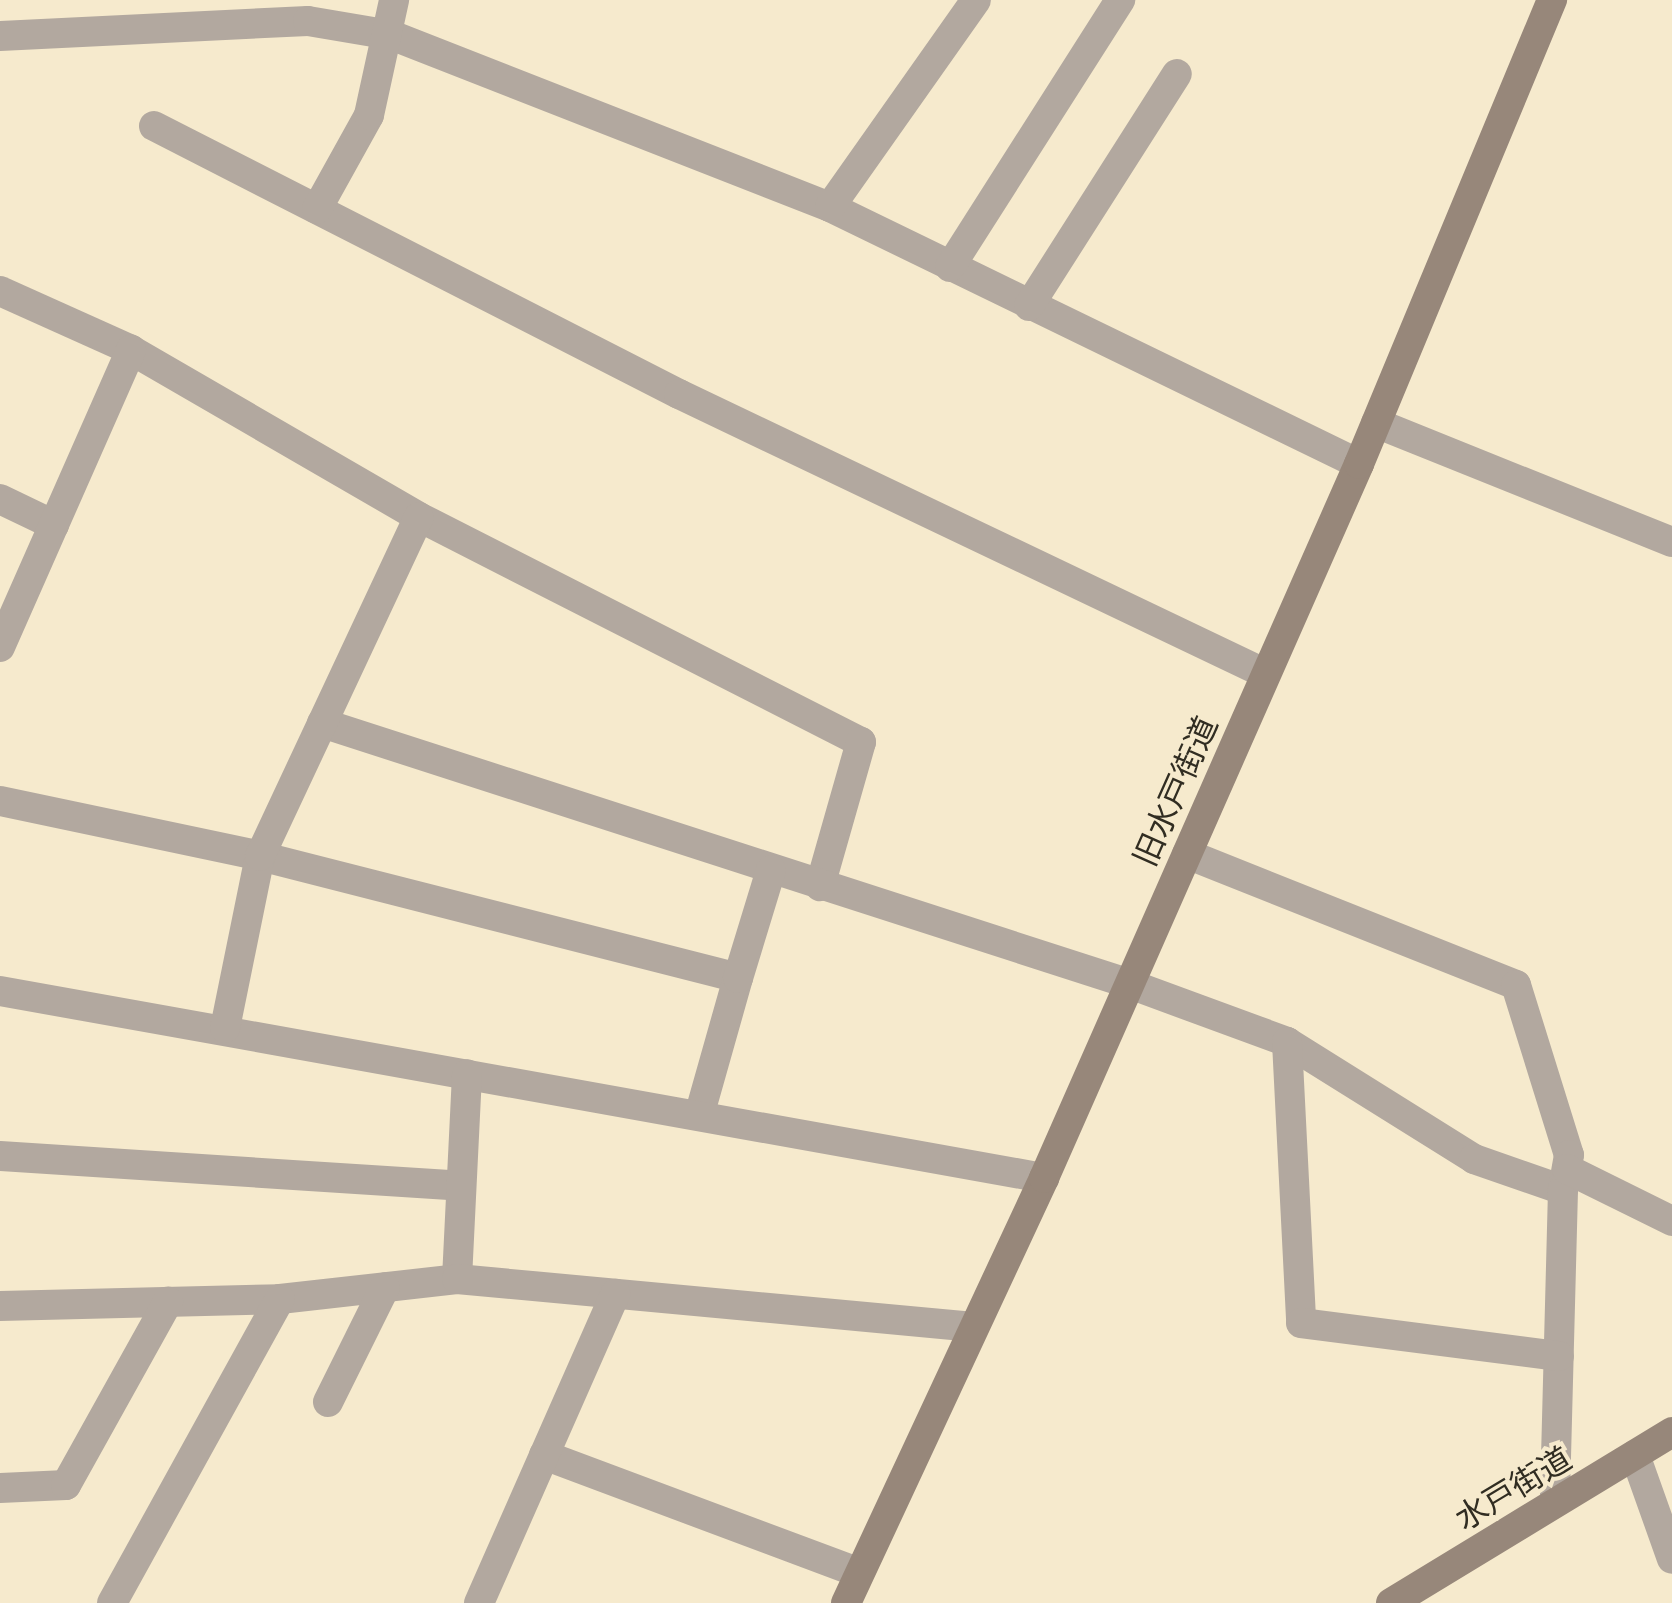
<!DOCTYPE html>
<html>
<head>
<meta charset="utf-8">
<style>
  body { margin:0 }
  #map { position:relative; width:1672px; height:1603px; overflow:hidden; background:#f6eacd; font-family:"PT Serif","Noto Sans JP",serif }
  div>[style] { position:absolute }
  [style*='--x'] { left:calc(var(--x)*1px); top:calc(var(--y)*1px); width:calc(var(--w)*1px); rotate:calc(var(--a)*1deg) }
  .street>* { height:30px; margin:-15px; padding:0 15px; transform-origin:15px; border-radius:15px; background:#b2a89f }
  .secondary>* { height:30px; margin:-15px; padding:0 15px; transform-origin:15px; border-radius:15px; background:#97877a }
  span { translate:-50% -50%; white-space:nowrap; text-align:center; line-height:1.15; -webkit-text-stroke:8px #f6eacd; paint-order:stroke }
  .street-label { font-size:32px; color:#312d22 }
</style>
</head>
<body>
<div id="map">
  <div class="street">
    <i style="--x:0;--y:36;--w:308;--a:-2.8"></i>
    <i style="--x:308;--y:21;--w:84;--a:9.6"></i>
    <i style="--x:391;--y:35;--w:471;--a:21.4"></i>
    <i style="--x:830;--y:207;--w:588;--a:25.91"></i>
    <i style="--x:154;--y:126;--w:589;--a:27.04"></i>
    <i style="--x:679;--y:394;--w:650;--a:25.5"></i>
    <i style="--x:830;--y:207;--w:253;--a:-54.8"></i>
    <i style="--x:317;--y:209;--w:107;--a:-61"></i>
    <i style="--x:369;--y:115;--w:118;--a:-77.7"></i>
    <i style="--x:950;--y:267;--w:317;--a:-57.5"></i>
    <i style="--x:0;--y:291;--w:144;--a:24.2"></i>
    <i style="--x:131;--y:350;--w:333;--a:30.1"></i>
    <i style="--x:419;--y:517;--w:496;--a:27"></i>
    <i style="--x:861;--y:742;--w:150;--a:105.9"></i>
    <i style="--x:1029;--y:306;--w:275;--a:-57.5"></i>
    <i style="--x:1376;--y:423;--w:319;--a:21.9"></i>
    <i style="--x:0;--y:499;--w:60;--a:25.7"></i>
    <i style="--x:0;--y:647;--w:325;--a:-66.2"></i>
    <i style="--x:322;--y:723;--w:846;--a:17.9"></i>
    <i style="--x:1127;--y:983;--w:171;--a:20.2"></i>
    <i style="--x:1287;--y:1042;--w:221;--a:32"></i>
    <i style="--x:1474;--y:1159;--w:94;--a:19.2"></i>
    <i style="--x:0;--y:801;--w:266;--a:11.9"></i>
    <i style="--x:260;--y:856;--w:493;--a:14.3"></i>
    <i style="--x:738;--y:978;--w:143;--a:105.8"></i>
    <i style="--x:1187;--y:854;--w:354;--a:21.7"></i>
    <i style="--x:1516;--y:985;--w:178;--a:72.7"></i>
    <i style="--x:1569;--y:1155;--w:36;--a:100"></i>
    <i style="--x:1563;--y:1190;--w:312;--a:91.5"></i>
    <i style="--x:738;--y:978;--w:113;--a:-73"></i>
    <i style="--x:0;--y:991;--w:1061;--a:10.16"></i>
    <i style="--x:225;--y:1028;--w:176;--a:-78.5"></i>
    <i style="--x:260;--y:856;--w:374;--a:-64.9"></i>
    <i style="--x:1287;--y:1042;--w:281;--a:87.1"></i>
    <i style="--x:1301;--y:1323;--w:260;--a:7.3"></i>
    <i style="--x:0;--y:1156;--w:462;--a:3.7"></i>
    <i style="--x:1567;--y:1169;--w:117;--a:26.3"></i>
    <i style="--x:457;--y:1279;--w:205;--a:-87.2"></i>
    <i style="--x:0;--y:1306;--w:280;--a:-1.4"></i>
    <i style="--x:280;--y:1299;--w:178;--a:-6.4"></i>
    <i style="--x:457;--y:1279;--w:519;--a:5.3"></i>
    <i style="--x:328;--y:1402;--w:128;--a:-63.6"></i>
    <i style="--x:544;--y:1455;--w:336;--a:20.5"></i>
    <i style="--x:1635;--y:1455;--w:110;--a:70.4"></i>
    <i style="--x:0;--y:1488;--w:66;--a:-2.6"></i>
    <i style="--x:66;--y:1485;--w:210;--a:-60.9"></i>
    <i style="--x:112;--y:1603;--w:347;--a:-61.1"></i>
    <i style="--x:479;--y:1603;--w:338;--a:-66.2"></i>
  </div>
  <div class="secondary">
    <i style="--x:846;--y:1603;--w:469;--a:-65"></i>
    <i style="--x:1044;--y:1178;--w:780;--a:-66.19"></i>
    <i style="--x:1359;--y:464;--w:503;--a:-67.42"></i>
    <i style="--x:1391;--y:1603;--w:329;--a:-31.3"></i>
  </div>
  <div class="street-label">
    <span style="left:1175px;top:791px;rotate:-66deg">旧水戸街道</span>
    <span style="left:1513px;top:1488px;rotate:-31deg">水戸街道</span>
  </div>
</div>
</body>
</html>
